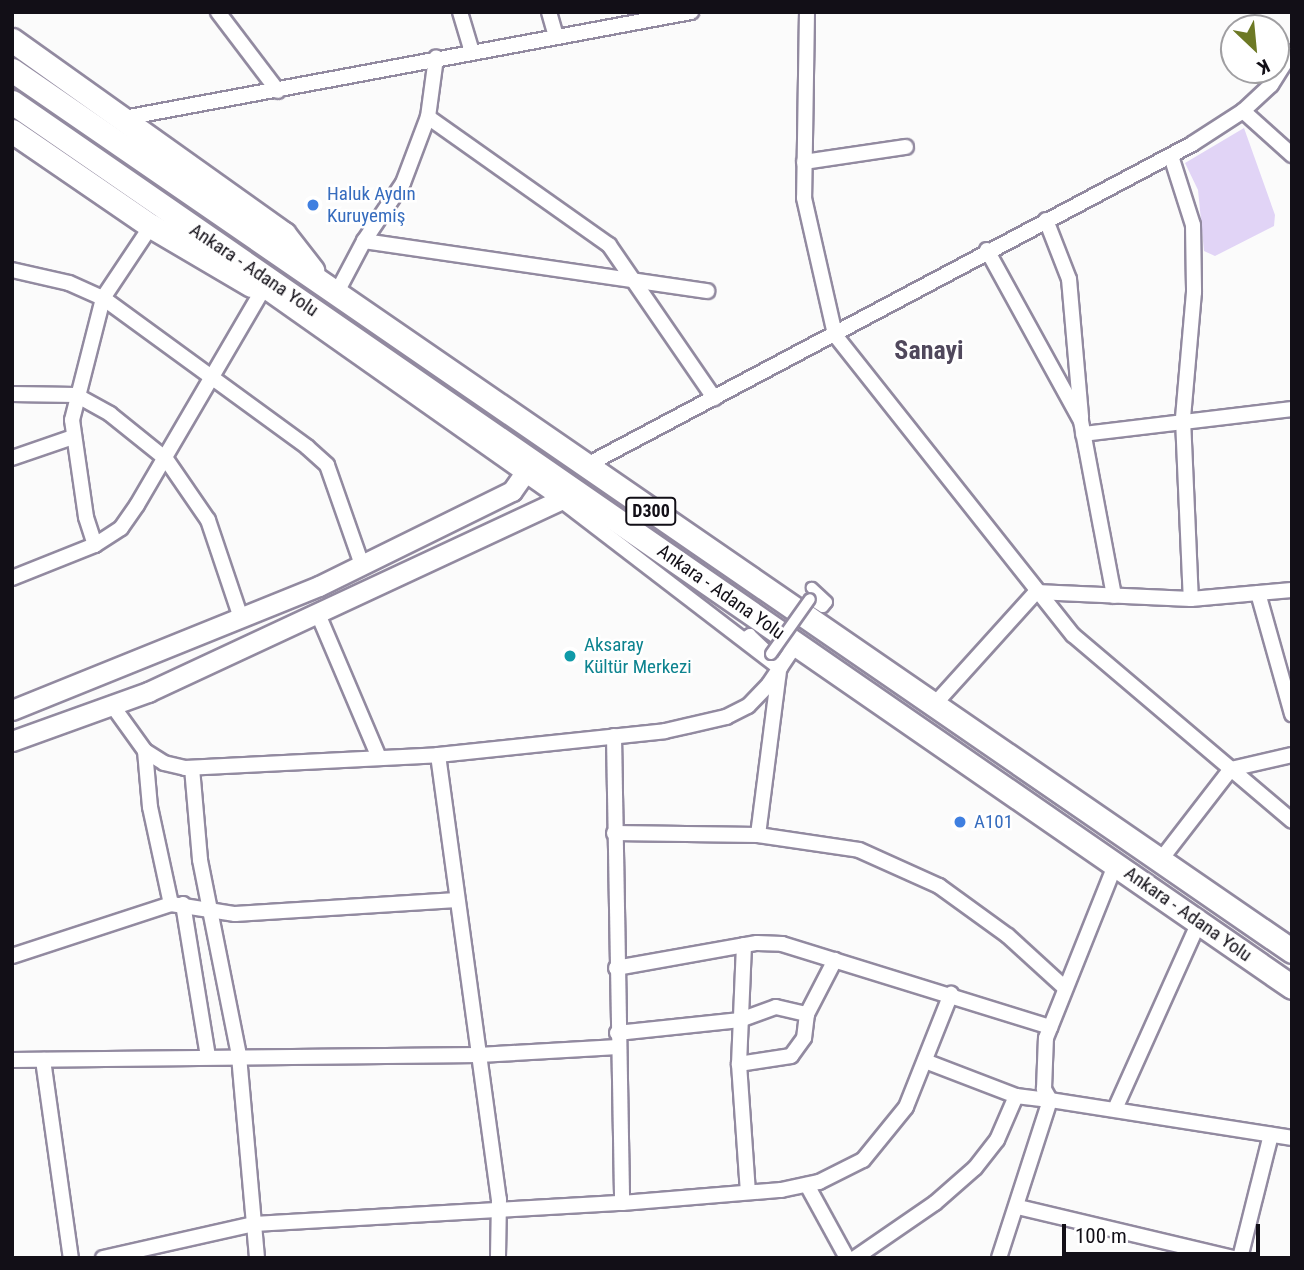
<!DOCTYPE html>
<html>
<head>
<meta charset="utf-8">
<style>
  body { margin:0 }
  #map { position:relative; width:1304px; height:1270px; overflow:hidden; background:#fbfbfb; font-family:"Roboto Condensed",sans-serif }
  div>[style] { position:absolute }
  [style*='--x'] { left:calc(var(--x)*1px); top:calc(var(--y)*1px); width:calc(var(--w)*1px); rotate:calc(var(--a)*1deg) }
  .green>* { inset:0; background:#e1d4f6 }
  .roads { filter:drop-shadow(2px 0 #928aa0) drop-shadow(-2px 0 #928aa0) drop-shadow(0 2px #928aa0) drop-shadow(0 -2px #928aa0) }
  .pedestrian>* { height:10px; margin:-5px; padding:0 5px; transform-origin:5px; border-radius:5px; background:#fff }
  .minor>* { height:14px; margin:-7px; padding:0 7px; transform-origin:7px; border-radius:7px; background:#fff }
  .secondary>* { height:19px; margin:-9.5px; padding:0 9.5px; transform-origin:9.5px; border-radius:9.5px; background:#fff }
  .trunk>* { height:23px; margin:-11.5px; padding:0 11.5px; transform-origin:11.5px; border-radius:11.5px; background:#fff }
  .bridges { filter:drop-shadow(2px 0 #928aa0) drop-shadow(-2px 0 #928aa0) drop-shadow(0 2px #928aa0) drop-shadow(0 -2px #928aa0) }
  .pedestrian-bridge>* { height:10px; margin:-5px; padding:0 5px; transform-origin:5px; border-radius:5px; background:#fff }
  .dots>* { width:19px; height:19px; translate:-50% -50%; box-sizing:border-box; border:4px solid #fff; border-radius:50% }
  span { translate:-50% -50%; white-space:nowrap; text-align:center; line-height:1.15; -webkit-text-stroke:5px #fff; paint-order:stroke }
  .shield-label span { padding:2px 5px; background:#fff; border:2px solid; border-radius:5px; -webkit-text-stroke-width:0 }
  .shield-label { font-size:18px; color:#120f17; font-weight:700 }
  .shop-label { font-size:19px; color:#366cbe }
  .left { translate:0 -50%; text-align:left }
  .street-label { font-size:19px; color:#120f17 }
  .culture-label { font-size:19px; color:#0d838f }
  .district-label { font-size:26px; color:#50485c; font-weight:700 }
  .frame { position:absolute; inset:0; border:14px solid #120f17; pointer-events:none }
  .north { position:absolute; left:1220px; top:14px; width:70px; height:70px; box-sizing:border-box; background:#fff; border:2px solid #a09fa2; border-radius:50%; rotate:154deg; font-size:19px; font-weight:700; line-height:28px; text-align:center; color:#120f17 }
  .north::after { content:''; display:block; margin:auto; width:24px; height:32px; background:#6d7925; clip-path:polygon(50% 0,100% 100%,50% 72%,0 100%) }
  .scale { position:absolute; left:1062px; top:1224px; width:198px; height:32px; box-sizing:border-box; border:4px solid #120f17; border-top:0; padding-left:9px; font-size:21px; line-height:24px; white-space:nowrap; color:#120f17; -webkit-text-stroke:5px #fff; paint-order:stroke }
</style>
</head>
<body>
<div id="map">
  <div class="green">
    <i style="clip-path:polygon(1244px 128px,1275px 215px,1274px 226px,1215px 256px,1204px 251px,1198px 190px,1185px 163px)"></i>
  </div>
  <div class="roads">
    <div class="pedestrian">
      <i style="--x:810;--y:599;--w:15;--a:32"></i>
      <i style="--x:823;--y:607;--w:6;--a:-51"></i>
      <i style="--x:827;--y:602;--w:21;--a:-137"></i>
      <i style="--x:745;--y:637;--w:6;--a:-31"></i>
      <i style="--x:750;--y:634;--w:28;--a:44"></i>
    </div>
    <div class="minor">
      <i style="--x:218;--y:12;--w:99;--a:52.8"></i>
      <i style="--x:460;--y:12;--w:42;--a:73.3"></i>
      <i style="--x:549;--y:12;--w:26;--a:74"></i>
      <i style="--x:807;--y:12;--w:186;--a:90.9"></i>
      <i style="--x:804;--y:198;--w:140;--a:77.2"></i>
      <i style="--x:835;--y:335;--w:383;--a:51.6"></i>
      <i style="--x:1073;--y:635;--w:287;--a:40.3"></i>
      <i style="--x:1243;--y:111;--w:66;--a:41.9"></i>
      <i style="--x:428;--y:117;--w:222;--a:35.3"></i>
      <i style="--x:609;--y:245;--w:186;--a:55.5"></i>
      <i style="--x:124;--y:118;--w:577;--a:-10.59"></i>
      <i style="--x:1171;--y:156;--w:72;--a:72.3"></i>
      <i style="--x:1193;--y:225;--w:67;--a:89.1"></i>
      <i style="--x:1194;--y:292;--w:127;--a:95"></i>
      <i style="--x:1183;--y:419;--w:180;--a:87.5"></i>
      <i style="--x:804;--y:162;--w:103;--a:-8.4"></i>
      <i style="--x:1046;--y:220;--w:63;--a:68.7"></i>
      <i style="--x:1069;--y:279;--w:139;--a:85"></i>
      <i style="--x:364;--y:241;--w:347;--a:8.3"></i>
      <i style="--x:987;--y:250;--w:195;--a:61.2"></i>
      <i style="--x:1081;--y:421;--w:178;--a:79.3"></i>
      <i style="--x:12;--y:270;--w:58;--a:12.8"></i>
      <i style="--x:69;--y:283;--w:37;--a:24"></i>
      <i style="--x:103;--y:298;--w:253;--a:36.1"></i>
      <i style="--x:307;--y:447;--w:27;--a:42"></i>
      <i style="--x:327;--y:465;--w:106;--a:70.7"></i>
      <i style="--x:269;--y:294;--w:357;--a:35.2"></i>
      <i style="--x:561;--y:500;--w:276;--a:37.5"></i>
      <i style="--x:336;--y:294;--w:60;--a:-62.2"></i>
      <i style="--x:364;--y:241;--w:70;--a:-56.1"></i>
      <i style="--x:403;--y:183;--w:71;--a:-69.3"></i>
      <i style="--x:428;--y:117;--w:60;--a:-82.3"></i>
      <i style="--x:12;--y:394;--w:64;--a:0.9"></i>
      <i style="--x:76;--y:395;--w:39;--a:29"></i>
      <i style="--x:110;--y:414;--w:72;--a:38.8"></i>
      <i style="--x:166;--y:459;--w:74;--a:55.5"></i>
      <i style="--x:208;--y:520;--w:103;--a:71.4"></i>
      <i style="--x:1083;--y:434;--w:210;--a:-6.8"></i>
      <i style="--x:12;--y:458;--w:65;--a:-19"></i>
      <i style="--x:585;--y:466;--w:687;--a:-27.94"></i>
      <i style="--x:1192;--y:144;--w:61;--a:-32.9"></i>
      <i style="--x:1243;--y:111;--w:38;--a:-43"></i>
      <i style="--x:1271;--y:85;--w:39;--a:-58"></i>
      <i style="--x:95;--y:545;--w:31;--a:-33"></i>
      <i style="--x:121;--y:528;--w:28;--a:-55"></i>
      <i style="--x:137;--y:505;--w:248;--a:-59.7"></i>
      <i style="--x:12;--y:578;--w:89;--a:-21.7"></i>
      <i style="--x:95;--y:545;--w:29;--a:-108"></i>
      <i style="--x:86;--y:517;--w:98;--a:-98.2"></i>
      <i style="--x:72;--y:420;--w:126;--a:-75.7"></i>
      <i style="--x:103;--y:298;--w:87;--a:-56.3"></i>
      <i style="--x:1258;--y:593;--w:126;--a:74.3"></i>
      <i style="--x:318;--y:614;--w:156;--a:67"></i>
      <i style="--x:112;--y:705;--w:57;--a:54.3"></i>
      <i style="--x:145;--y:751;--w:22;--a:32"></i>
      <i style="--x:164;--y:763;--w:22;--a:13"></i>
      <i style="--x:185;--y:768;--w:253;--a:-2.9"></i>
      <i style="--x:438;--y:755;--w:228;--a:-6"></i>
      <i style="--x:665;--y:731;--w:63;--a:-12.9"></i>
      <i style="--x:726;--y:717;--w:25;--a:-27"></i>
      <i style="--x:748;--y:706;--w:30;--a:-46"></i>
      <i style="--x:769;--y:684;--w:48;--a:-56"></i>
      <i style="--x:933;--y:706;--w:154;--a:-47.9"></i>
      <i style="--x:1036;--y:592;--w:155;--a:2.6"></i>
      <i style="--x:1191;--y:599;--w:101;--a:-5.1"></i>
      <i style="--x:614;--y:736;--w:467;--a:89"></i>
      <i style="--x:145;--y:751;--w:56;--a:84.9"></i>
      <i style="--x:150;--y:807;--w:99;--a:77.8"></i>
      <i style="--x:438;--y:755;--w:448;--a:82.2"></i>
      <i style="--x:499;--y:1199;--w:59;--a:91"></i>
      <i style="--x:192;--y:768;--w:92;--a:85"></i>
      <i style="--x:200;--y:860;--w:200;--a:78.7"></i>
      <i style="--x:239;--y:1056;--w:203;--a:84.9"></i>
      <i style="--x:614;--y:833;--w:144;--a:0.8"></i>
      <i style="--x:758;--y:835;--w:102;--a:8.4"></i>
      <i style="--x:859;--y:850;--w:88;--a:24.2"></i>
      <i style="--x:939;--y:886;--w:85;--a:35.9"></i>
      <i style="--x:1008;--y:936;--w:77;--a:42.4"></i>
      <i style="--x:758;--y:835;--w:164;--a:-82.7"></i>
      <i style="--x:1159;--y:862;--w:118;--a:-52.3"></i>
      <i style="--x:1231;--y:769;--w:63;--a:-12.9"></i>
      <i style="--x:183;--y:904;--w:154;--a:80.7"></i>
      <i style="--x:744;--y:945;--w:119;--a:92.4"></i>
      <i style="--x:739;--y:1064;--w:128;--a:86"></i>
      <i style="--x:12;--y:956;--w:167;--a:-18.1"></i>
      <i style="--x:171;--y:904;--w:65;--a:8.9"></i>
      <i style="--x:235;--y:914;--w:222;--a:-3.6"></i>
      <i style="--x:616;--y:968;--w:143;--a:-10.1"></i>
      <i style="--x:757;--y:943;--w:25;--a:2"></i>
      <i style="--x:782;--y:944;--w:281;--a:17.2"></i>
      <i style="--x:807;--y:1014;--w:61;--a:-62.6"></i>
      <i style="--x:617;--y:1033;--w:124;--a:-6"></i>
      <i style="--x:740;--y:1020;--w:38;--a:-20"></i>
      <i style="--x:776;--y:1007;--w:32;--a:13"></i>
      <i style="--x:807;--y:1014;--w:24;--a:97"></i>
      <i style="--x:804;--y:1038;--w:22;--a:126"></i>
      <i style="--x:791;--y:1056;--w:53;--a:171.3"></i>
      <i style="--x:12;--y:1060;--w:467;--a:-0.6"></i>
      <i style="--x:479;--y:1055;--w:139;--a:-3.3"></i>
      <i style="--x:43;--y:1060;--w:200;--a:82"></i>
      <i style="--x:925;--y:1061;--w:97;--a:21"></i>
      <i style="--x:1016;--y:1096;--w:34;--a:7"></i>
      <i style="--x:1050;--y:1100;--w:13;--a:-119"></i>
      <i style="--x:1044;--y:1089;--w:51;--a:-87.8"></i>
      <i style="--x:1046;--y:1038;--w:188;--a:-68.2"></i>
      <i style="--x:1115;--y:1109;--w:207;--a:-65.8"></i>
      <i style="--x:807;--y:1185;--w:83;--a:61.3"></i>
      <i style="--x:1018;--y:1207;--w:221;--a:13.3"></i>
      <i style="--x:103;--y:1258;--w:155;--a:-12.7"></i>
      <i style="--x:254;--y:1224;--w:369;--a:-3.3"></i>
      <i style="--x:622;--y:1203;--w:160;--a:-4.7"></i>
      <i style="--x:781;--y:1190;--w:39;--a:-12"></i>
      <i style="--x:819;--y:1182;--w:49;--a:-26.6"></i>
      <i style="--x:863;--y:1160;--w:68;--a:-50.9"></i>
      <i style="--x:906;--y:1107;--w:122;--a:-68.3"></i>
      <i style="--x:855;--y:1258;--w:97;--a:-34.5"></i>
      <i style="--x:935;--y:1203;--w:53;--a:-41.2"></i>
      <i style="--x:975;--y:1168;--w:36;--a:-52"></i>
      <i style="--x:997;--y:1140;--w:48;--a:-66.6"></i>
      <i style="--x:999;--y:1258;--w:166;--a:-72.1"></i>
      <i style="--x:1050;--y:1100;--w:245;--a:8.9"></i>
      <i style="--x:1240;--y:1258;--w:127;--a:-75.9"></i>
    </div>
    <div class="secondary">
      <i style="--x:12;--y:710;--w:331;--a:-22"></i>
      <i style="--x:319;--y:586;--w:215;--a:-26.2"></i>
      <i style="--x:512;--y:491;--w:19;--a:-55"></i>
      <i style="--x:523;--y:475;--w:19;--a:-90"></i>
      <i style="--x:12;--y:741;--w:145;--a:-19.8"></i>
      <i style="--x:148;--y:692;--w:472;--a:-25"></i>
    </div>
    <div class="trunk">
      <i style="--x:12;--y:40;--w:334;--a:35.5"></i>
      <i style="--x:284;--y:234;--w:46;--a:52.1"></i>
      <i style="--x:12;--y:70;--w:1554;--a:34.54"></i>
      <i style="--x:12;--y:102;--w:1556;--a:34.66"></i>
      <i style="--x:12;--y:131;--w:168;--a:34.4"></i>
      <i style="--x:151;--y:226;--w:116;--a:30.5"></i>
    </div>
  </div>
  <div class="bridges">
    <div class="pedestrian-bridge">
      <i style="--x:771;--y:654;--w:67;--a:-54.7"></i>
    </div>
  </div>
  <div class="dots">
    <i style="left:313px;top:205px;background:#3f7fe0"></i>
    <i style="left:570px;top:656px;background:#0f9aa8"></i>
    <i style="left:960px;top:822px;background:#3f7fe0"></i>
  </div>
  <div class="shield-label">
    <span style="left:651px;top:511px">D300</span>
  </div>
  <div class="shop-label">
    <span class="left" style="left:327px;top:205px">Haluk Aydın<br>Kuruyemiş</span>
    <span class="left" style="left:974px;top:822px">A101</span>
  </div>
  <div class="street-label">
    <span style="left:254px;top:270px;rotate:34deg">Ankara - Adana Yolu</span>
    <span style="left:721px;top:592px;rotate:35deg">Ankara - Adana Yolu</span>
    <span style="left:1188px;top:914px;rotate:35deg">Ankara - Adana Yolu</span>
  </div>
  <div class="culture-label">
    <span class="left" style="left:584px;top:656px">Aksaray<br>Kültür Merkezi</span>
  </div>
  <div class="district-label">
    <span style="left:929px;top:351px">Sanayi</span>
  </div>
  <div class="frame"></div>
  <div class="north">K</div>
  <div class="scale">100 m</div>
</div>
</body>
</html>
